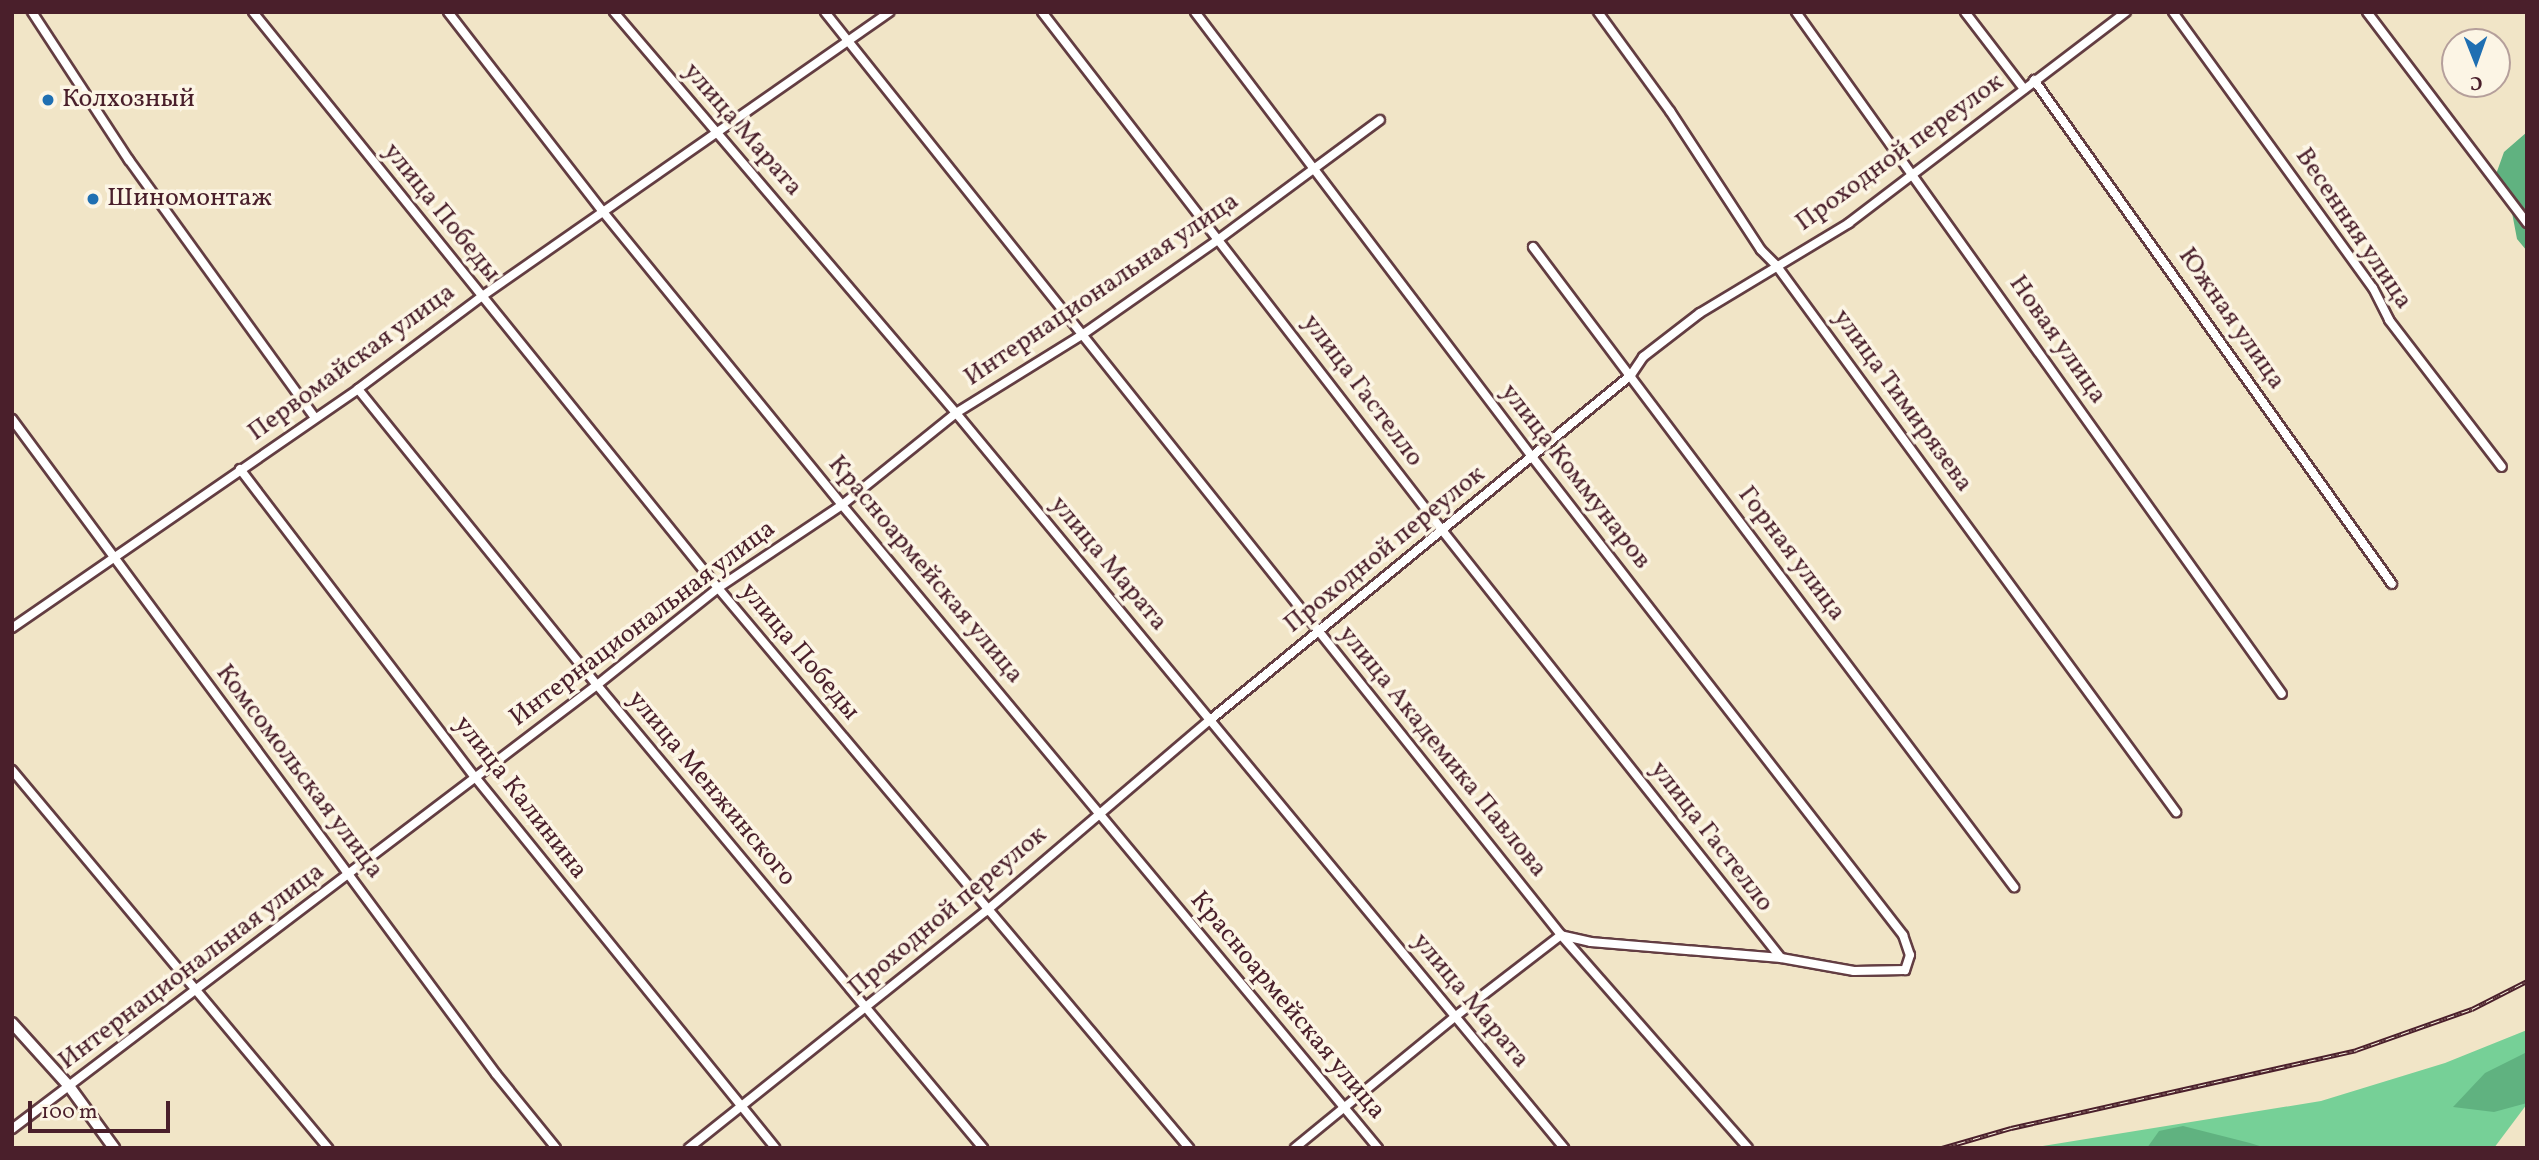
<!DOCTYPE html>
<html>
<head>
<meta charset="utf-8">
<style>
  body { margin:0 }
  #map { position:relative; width:2539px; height:1160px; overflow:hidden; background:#f1e5c7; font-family:Vollkorn,serif }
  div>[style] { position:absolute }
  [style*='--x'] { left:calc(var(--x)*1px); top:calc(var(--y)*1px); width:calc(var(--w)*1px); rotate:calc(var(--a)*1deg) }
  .green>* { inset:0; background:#76d097 }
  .forest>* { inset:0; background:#60b280 }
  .roads { filter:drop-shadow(2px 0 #633d42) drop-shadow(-2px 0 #633d42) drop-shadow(0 2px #633d42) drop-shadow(0 -2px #633d42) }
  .street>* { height:8px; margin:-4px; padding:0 4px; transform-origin:4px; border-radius:4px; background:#fff }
  .secondary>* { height:10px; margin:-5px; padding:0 5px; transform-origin:5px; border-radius:5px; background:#fff }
  .rail>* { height:5px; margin-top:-2.5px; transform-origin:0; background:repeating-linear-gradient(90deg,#fcf5e5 0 8px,#4a1f2b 0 16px); box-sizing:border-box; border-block:2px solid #4a1f2b }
  .dots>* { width:19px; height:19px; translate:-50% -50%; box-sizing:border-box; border:4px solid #fcf5e5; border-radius:50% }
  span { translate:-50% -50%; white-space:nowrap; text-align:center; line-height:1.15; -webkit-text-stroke:7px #fcf5e5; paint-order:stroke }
  .poi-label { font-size:26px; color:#4a1f2b }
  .left { translate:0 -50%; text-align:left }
  .street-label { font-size:26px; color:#4a1f2b }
  .frame { position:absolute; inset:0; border:14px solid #4a1f2b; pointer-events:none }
  .north { position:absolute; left:2441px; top:28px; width:70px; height:70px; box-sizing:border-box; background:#fcf5e5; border:2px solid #b59f9b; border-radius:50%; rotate:179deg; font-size:19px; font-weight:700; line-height:28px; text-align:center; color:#4a1f2b }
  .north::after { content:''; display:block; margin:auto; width:24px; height:32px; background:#1f6fb2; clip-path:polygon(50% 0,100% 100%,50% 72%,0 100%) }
  .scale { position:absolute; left:28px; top:1101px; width:142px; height:32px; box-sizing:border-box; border:4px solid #4a1f2b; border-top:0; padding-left:9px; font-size:21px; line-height:24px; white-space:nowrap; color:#4a1f2b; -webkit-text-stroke:5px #fcf5e5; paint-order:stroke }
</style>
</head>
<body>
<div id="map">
  <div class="green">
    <i style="clip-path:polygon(2527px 1030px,2527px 1104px,2494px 1148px,2030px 1148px,2321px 1101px,2445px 1063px)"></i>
  </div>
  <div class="forest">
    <i style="clip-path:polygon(2527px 132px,2527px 251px,2517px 239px,2510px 202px,2495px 177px,2504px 152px)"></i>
    <i style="clip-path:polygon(2527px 1052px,2527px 1103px,2494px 1112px,2453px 1107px,2485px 1073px)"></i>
    <i style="clip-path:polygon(2183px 1126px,2250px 1143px,2266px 1148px,2147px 1148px,2159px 1131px)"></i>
  </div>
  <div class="roads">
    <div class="street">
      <i style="--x:32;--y:12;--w:177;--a:56.8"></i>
      <i style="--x:129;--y:160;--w:318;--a:54.2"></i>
      <i style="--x:253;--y:12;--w:740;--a:51.09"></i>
      <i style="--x:718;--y:588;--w:732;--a:49.93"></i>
      <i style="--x:448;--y:12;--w:254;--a:52.2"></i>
      <i style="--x:604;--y:213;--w:377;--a:50.8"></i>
      <i style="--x:842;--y:505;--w:837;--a:50.19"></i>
      <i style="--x:614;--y:12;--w:527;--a:49.54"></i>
      <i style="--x:956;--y:413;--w:954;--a:50.4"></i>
      <i style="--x:825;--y:12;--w:1181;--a:51.43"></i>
      <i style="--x:1561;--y:935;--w:283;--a:48.7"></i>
      <i style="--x:1042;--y:12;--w:654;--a:52.32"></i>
      <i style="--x:1442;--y:530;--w:546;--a:51.62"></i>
      <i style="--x:1195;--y:12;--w:560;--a:52.84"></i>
      <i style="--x:1533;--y:458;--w:604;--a:52.2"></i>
      <i style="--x:1903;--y:935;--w:21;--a:71"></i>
      <i style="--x:1910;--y:955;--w:16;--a:108"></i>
      <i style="--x:1905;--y:970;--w:51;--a:178.9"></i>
      <i style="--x:1854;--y:971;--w:74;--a:-169.9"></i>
      <i style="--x:1781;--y:958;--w:191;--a:-175.2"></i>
      <i style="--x:1591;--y:942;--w:31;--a:-167"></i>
      <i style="--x:1561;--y:935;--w:133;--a:142.4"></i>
      <i style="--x:1456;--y:1016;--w:208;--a:140.7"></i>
      <i style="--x:1598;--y:12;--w:122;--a:54"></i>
      <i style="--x:1670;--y:111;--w:166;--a:56.8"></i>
      <i style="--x:1761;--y:250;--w:21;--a:45"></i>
      <i style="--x:1776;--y:265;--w:678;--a:53.82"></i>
      <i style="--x:1796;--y:12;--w:837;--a:54.53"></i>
      <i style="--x:1965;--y:12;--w:97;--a:52.5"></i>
      <i style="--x:2173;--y:12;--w:341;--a:54.1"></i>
      <i style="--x:2373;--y:288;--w:36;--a:63"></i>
      <i style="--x:2389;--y:320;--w:185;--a:52.5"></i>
      <i style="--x:2367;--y:12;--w:265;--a:52.8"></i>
      <i style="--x:2034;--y:80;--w:618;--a:54.61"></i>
      <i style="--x:1533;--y:247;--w:801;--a:53.07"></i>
      <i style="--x:358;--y:389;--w:380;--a:51.1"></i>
      <i style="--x:597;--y:685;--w:603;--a:50.18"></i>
      <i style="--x:12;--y:419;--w:814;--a:53.54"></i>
      <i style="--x:496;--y:1074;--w:95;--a:51"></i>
      <i style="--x:240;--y:469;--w:387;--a:52.7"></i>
      <i style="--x:475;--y:777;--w:477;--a:51"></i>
      <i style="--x:12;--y:628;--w:421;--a:-34.6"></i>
      <i style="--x:358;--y:389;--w:154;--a:-36.8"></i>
      <i style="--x:481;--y:297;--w:498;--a:-34.9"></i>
      <i style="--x:12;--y:770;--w:493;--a:50.1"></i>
      <i style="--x:12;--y:1129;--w:734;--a:-37.2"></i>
      <i style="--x:597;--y:685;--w:155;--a:-38.7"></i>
      <i style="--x:718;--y:588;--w:149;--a:-33.8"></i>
      <i style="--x:842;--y:505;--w:146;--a:-38.9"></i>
      <i style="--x:956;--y:413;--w:148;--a:-31.8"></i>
      <i style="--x:1082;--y:335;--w:167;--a:-35"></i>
      <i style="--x:1219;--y:239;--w:200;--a:-36.5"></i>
      <i style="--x:689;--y:1148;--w:380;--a:-38.6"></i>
      <i style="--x:986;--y:911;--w:294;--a:-40.5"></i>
      <i style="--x:1210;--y:720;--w:544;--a:-39.33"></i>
      <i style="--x:1631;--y:375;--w:22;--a:-56"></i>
      <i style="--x:1643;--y:357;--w:72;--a:-37.7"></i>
      <i style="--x:1700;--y:313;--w:174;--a:-31.1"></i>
      <i style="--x:1849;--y:223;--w:348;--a:-37.3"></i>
    </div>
    <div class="secondary">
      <i style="--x:12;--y:1023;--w:85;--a:47.9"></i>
      <i style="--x:69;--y:1086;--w:77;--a:54"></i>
    </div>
  </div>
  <div class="rail">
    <i style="--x:1942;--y:1148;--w:72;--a:-16.2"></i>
    <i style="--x:2011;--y:1128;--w:354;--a:-12.7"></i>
    <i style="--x:2356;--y:1050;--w:123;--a:-19.5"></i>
    <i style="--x:2472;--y:1009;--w:62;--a:-27"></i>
  </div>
  <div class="dots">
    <i style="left:48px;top:100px;background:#1f6fb2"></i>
    <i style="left:93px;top:199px;background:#1f6fb2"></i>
  </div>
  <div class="poi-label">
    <span class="left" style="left:62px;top:100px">Колхозный</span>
    <span class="left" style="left:107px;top:199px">Шиномонтаж</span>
  </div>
  <div class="street-label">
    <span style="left:742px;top:130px;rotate:49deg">улица Марата</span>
    <span style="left:1900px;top:153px;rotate:-36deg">Проходной переулок</span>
    <span style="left:441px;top:213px;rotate:51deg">улица Победы</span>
    <span style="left:2353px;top:229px;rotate:56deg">Весенняя улица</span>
    <span style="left:1102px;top:290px;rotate:-34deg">Интернациональная улица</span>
    <span style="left:2231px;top:319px;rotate:55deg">Южная улица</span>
    <span style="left:2057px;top:340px;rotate:55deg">Новая улица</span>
    <span style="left:352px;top:363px;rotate:-36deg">Первомайская улица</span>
    <span style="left:1362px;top:391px;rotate:53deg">улица Гастелло</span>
    <span style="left:1902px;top:401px;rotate:54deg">улица Тимирязева</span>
    <span style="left:1575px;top:477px;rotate:52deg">улица Коммунаров</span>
    <span style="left:1385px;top:550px;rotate:-39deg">Проходной переулок</span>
    <span style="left:1791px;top:554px;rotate:53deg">Горная улица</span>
    <span style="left:1108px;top:564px;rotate:50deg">улица Марата</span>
    <span style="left:925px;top:570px;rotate:50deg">Красноармейская улица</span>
    <span style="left:643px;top:624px;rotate:-37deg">Интернациональная улица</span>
    <span style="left:799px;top:652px;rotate:50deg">улица Победы</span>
    <span style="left:1442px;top:752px;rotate:51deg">улица Академика Павлова</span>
    <span style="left:299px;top:772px;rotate:53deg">Комсомольская улица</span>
    <span style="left:711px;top:789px;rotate:50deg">улица Менжинского</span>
    <span style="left:520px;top:798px;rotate:52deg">улица Калинина</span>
    <span style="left:1711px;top:837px;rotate:52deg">улица Гастелло</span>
    <span style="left:948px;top:912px;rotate:-40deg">Проходной переулок</span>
    <span style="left:192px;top:967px;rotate:-37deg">Интернациональная улица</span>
    <span style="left:1470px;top:1001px;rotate:50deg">улица Марата</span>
    <span style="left:1287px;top:1006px;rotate:50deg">Красноармейская улица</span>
  </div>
  <div class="frame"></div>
  <div class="north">С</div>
  <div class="scale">100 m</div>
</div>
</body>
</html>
